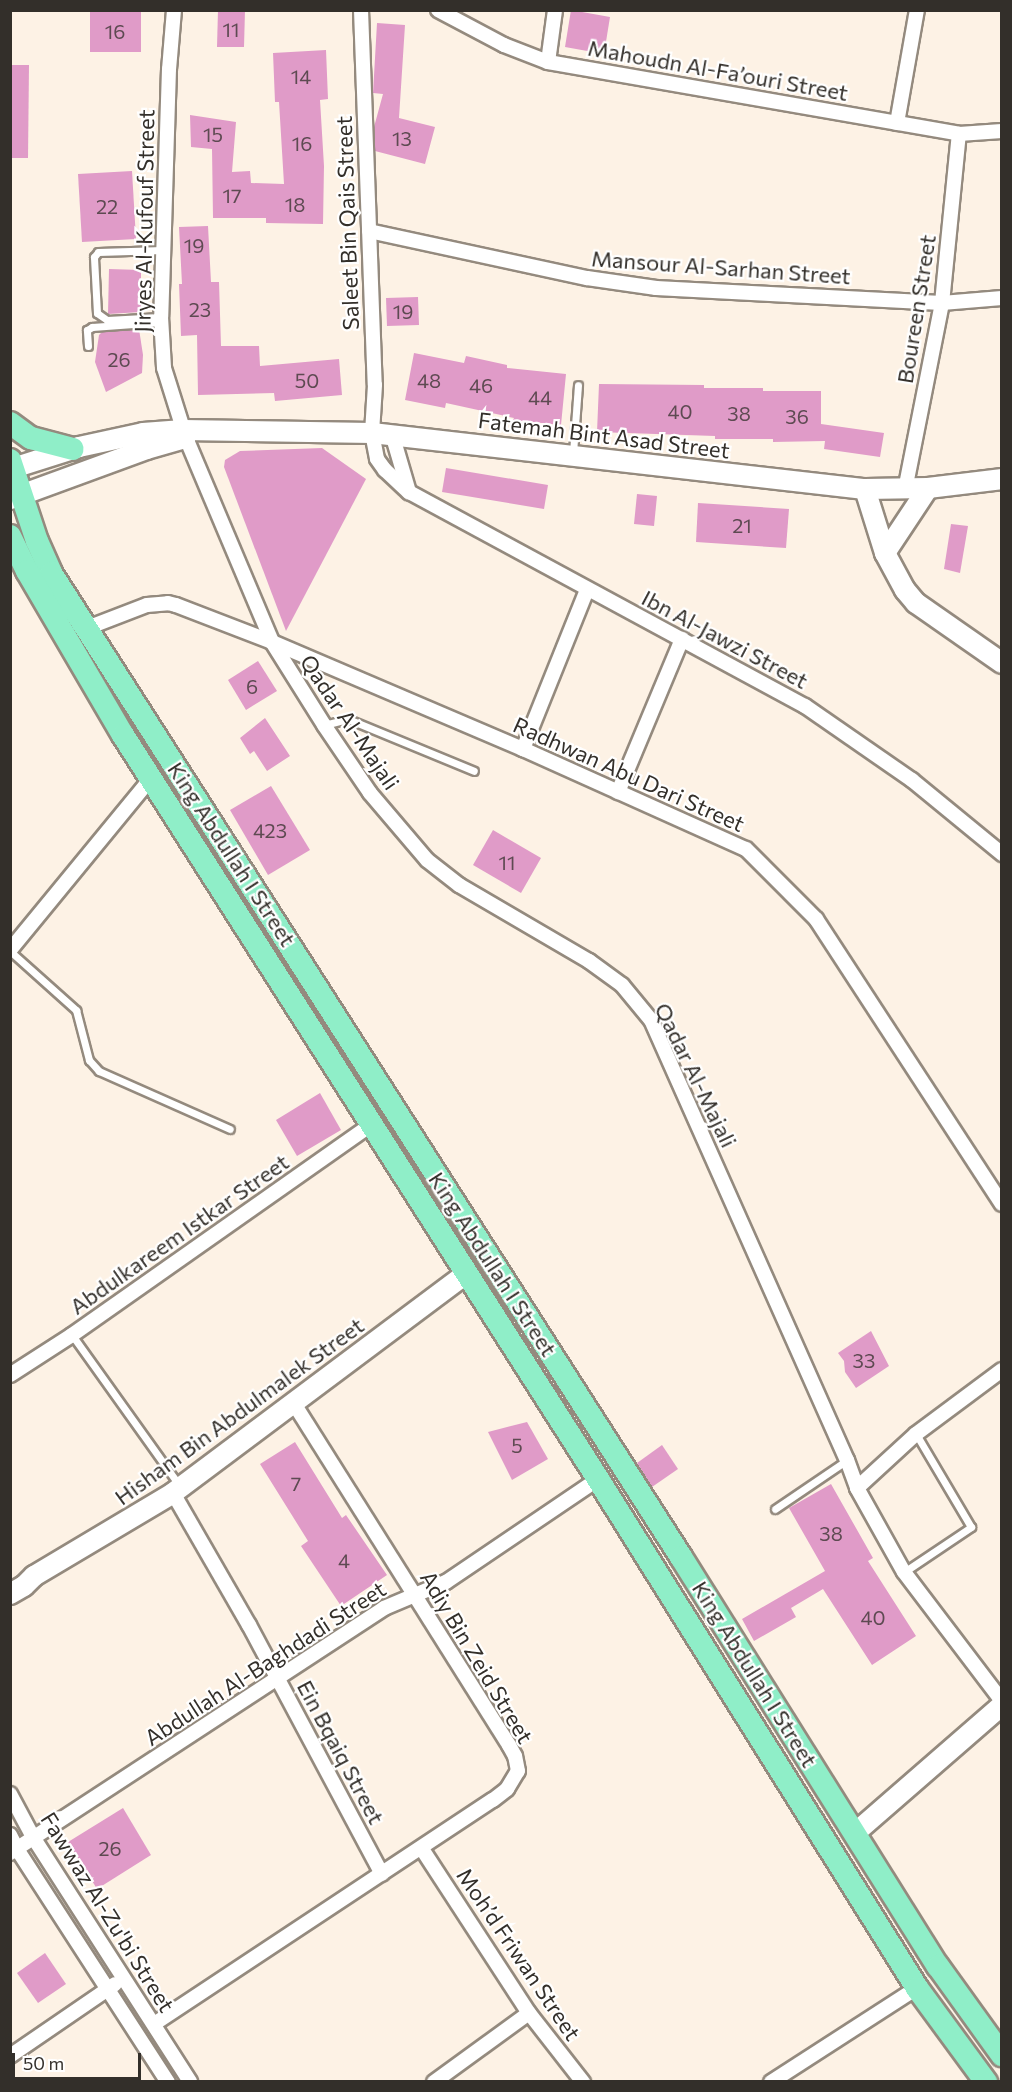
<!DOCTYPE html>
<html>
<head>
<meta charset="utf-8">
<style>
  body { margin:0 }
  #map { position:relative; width:1012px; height:2092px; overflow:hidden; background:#fdf2e5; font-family:Commissioner,sans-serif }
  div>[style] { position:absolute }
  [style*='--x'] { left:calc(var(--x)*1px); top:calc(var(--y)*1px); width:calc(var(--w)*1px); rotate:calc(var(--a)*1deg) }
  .building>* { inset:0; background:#e09bc8 }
  .roads { filter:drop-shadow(2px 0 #948a7e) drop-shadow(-2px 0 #948a7e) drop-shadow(0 2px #948a7e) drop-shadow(0 -2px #948a7e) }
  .lane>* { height:7px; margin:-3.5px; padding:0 3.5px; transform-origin:3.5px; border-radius:3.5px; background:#fff }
  .street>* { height:14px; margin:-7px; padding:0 7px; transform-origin:7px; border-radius:7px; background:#fff }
  .secondary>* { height:20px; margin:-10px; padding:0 10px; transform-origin:10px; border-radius:10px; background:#fff }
  .primary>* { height:22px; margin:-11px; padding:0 11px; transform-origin:11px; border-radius:11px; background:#8feec8 }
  span { translate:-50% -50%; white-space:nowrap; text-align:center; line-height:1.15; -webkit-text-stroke:4.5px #fff; paint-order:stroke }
  .number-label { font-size:20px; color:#5e4a52 }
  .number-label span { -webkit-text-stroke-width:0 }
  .street-label { font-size:22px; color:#332f2a }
  .frame { position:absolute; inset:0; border:12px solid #332f2a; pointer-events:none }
  .scale { position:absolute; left:12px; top:2053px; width:129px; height:27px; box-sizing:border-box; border:3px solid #332f2a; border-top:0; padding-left:8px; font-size:18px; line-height:21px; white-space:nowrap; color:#332f2a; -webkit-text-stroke:4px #fff; paint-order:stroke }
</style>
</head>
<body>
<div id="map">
  <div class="building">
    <i style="clip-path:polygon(90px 10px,141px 10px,141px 52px,90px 52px)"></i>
    <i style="clip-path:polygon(218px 10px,245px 10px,244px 47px,217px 47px)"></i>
    <i style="clip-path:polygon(571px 10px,610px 17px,604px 54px,565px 47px)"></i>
    <i style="clip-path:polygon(377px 23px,405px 25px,399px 118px,435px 127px,425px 164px,375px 151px,374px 127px,383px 94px,373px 93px)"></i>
    <i style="clip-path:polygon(326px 50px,328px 99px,320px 100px,324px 166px,323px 224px,266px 223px,266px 218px,213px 218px,212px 149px,191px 147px,190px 115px,236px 122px,232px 172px,250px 171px,251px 183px,284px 184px,279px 102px,275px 102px,273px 53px)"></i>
    <i style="clip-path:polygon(10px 65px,29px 65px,28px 158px,10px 158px)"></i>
    <i style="clip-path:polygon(132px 171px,136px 239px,82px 242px,78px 174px)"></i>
    <i style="clip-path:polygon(208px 226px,211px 282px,219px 282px,221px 346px,259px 346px,260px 366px,339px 359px,342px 395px,275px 401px,274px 393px,198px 395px,197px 335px,181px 336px,179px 284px,182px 284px,179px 227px)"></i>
    <i style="clip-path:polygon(109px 269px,141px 270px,141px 312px,108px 314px)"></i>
    <i style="clip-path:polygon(418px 297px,419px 325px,387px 326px,386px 298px)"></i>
    <i style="clip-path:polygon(139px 329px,143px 355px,142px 373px,106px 392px,95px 362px,99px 335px,102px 332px)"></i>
    <i style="clip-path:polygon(414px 353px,464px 363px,466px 356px,507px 365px,507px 368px,566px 374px,561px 425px,513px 420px,514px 418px,446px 403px,445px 408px,405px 400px)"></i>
    <i style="clip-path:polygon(599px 384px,704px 385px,704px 388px,763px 388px,763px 391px,821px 391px,821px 424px,884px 433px,880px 457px,824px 449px,825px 441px,773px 442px,773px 439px,715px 439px,715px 436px,597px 432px)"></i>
    <i style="clip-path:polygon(322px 448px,366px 479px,286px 631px,224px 467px,225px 460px,240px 451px)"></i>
    <i style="clip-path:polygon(446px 468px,548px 485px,544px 509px,442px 492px)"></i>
    <i style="clip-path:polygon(637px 494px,657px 496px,654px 526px,634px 524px)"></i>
    <i style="clip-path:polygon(698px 503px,789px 509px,786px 548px,696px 542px)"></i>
    <i style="clip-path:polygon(951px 524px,968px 526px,960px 573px,944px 569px)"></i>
    <i style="clip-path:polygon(258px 661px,277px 691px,246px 710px,228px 680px)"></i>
    <i style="clip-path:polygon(265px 718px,290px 756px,267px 771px,254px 751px,250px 754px,240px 738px)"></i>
    <i style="clip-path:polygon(271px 786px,310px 850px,268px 875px,230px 810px)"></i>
    <i style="clip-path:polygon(493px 830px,541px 858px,521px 893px,473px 865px)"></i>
    <i style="clip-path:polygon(320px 1093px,341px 1130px,297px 1156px,276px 1120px)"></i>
    <i style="clip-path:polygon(871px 1331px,889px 1366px,856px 1388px,845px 1372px,844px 1361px,838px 1353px)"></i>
    <i style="clip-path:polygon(527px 1422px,548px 1459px,512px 1480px,488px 1432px)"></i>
    <i style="clip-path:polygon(295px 1442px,342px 1518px,346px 1515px,387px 1575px,341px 1606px,301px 1546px,308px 1541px,260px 1464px)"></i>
    <i style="clip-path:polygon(662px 1445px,678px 1469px,652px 1487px,637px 1463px)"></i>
    <i style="clip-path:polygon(831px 1484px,873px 1558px,868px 1561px,916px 1636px,872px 1665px,823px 1589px,791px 1608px,796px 1617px,754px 1641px,742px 1619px,825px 1571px,789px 1508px)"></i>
    <i style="clip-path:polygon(123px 1808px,151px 1855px,97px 1889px,68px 1842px)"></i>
    <i style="clip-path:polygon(45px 1953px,66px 1984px,38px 2003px,17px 1973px)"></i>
  </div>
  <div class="roads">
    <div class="lane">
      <i style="--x:161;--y:317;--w:54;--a:176.8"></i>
      <i style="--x:107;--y:320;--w:12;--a:-145"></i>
      <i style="--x:97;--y:313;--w:56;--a:-93.1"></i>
      <i style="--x:94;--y:257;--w:6;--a:-51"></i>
      <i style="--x:98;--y:252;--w:65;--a:-1.8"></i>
      <i style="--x:88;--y:346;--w:16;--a:-94"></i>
      <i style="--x:87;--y:330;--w:6;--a:-31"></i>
      <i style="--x:92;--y:327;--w:69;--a:-4.1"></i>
      <i style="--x:573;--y:453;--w:68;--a:-85.8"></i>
      <i style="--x:324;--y:725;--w:25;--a:-14"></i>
      <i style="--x:348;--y:719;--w:136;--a:22.4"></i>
      <i style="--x:10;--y:951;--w:89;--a:41.8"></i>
      <i style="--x:76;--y:1010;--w:52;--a:75.4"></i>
      <i style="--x:89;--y:1060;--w:15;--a:48"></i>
      <i style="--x:99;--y:1071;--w:143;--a:23.9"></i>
      <i style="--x:72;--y:1335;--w:184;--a:54.5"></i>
      <i style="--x:775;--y:1509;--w:87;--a:-34.2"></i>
      <i style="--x:904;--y:1572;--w:81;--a:-33.9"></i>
      <i style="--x:971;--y:1527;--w:108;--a:-120.6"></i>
    </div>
    <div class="street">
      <i style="--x:174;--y:10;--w:59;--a:94.8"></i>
      <i style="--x:169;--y:69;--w:248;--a:91.8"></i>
      <i style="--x:161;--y:317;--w:51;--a:86.6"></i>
      <i style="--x:164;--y:368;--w:73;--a:72.6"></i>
      <i style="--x:186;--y:438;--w:221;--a:67.1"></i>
      <i style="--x:272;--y:642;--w:98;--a:57.9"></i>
      <i style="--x:324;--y:725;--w:82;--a:55.9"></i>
      <i style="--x:370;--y:793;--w:88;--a:49.6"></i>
      <i style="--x:427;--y:860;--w:41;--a:38"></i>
      <i style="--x:459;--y:885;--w:151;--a:30.3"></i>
      <i style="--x:589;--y:961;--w:41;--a:36"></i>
      <i style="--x:622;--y:985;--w:45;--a:50.4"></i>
      <i style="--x:651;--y:1020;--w:482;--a:66"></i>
      <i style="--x:847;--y:1460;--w:30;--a:70"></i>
      <i style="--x:857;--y:1488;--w:96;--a:60.8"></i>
      <i style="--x:904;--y:1572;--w:162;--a:52.8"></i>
      <i style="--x:361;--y:10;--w:375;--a:87.9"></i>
      <i style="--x:375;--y:385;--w:48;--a:93.6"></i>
      <i style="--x:372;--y:433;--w:26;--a:79"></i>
      <i style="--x:377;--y:459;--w:14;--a:54"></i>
      <i style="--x:385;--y:470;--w:33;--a:43"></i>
      <i style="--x:409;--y:492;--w:450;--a:28.4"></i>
      <i style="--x:805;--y:706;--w:130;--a:34.7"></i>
      <i style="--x:912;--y:780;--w:117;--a:39.4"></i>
      <i style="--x:438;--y:10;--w:75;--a:27.9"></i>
      <i style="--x:504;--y:45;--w:47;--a:21.1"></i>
      <i style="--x:548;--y:62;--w:417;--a:9.9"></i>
      <i style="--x:959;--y:134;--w:43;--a:-4"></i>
      <i style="--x:548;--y:62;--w:52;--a:-82.3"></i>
      <i style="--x:897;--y:123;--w:115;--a:-80"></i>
      <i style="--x:369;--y:231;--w:223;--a:12.2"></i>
      <i style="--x:587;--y:278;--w:70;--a:8.2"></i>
      <i style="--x:656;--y:288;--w:286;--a:3"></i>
      <i style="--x:942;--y:303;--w:60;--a:-4.8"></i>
      <i style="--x:392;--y:434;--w:60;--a:73.7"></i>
      <i style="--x:905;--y:490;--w:191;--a:-78.8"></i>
      <i style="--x:942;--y:303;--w:170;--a:-84.3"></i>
      <i style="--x:87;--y:628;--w:64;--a:-21"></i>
      <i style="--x:147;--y:605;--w:21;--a:-5"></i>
      <i style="--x:168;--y:603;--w:8;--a:14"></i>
      <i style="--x:176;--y:605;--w:103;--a:21.1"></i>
      <i style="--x:272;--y:642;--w:273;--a:23.1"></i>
      <i style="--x:523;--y:749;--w:244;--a:24.2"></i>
      <i style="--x:746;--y:849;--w:99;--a:45"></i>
      <i style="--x:816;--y:919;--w:340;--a:56.9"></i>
      <i style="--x:523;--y:749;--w:171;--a:-68.1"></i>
      <i style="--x:618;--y:792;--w:166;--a:-67.3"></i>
      <i style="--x:10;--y:950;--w:224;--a:-50.6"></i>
      <i style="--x:10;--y:1375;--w:74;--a:-32.8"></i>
      <i style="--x:72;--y:1335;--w:365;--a:-35.1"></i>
      <i style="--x:857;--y:1488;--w:80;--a:-42.5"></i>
      <i style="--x:916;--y:1434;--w:107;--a:-36.7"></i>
      <i style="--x:173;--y:1493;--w:152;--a:60.1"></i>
      <i style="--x:249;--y:1625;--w:282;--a:61.9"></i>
      <i style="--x:10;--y:1794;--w:49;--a:61.9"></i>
      <i style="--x:33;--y:1837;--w:291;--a:57.3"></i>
      <i style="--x:10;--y:1835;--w:16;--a:63"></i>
      <i style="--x:17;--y:1849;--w:278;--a:57.1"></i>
      <i style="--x:422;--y:1849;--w:196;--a:56.9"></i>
      <i style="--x:529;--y:2013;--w:88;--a:52"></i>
      <i style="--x:10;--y:1853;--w:447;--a:-33.2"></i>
      <i style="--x:384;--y:1608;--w:67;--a:-22.8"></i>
      <i style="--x:446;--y:1582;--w:184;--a:-34.1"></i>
      <i style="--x:154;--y:2024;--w:406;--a:-33.5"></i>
      <i style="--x:493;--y:1800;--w:18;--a:-38"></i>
      <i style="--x:507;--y:1789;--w:21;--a:-59"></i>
      <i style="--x:518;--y:1771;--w:15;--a:-101"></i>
      <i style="--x:515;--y:1756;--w:13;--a:-119"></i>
      <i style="--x:509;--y:1745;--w:404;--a:-122.2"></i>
      <i style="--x:10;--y:2056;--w:127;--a:-34.4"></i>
      <i style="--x:434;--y:2082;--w:117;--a:-36"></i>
      <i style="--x:771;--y:2082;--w:174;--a:-32.8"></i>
    </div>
    <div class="secondary">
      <i style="--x:10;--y:469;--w:72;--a:-17.7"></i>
      <i style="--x:79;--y:447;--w:66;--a:-12.3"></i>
      <i style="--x:143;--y:433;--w:40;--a:-4.3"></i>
      <i style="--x:183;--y:430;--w:189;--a:0.9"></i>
      <i style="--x:372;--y:433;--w:496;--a:6.5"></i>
      <i style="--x:865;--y:489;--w:63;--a:-0.9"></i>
      <i style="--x:928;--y:488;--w:75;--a:-6.9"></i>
      <i style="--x:865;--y:489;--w:67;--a:72.6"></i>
      <i style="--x:885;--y:553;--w:42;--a:61.6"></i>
      <i style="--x:905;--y:590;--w:17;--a:50"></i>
      <i style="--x:916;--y:603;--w:105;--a:34.9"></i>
      <i style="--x:10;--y:499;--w:146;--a:-20.1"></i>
      <i style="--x:147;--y:449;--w:40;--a:-16"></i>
      <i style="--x:885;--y:553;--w:78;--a:-56.5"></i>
      <i style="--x:10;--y:1594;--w:16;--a:-30"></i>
      <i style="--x:24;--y:1586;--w:14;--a:-45"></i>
      <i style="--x:34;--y:1576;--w:162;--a:-30.8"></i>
      <i style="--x:173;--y:1493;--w:366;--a:-36.8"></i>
      <i style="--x:855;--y:1833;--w:195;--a:-41"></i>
    </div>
    <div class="primary">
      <i style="--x:10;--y:423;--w:26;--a:36"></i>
      <i style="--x:31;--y:438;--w:43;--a:14.7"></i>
      <i style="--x:10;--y:460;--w:85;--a:71.6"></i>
      <i style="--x:37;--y:541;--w:35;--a:66"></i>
      <i style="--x:51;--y:573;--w:1168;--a:57.37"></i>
      <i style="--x:681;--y:1557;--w:483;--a:57.9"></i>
      <i style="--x:938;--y:1966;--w:110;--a:54.3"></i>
      <i style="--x:10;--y:536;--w:39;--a:64"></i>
      <i style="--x:27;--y:571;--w:190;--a:59.7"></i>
      <i style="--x:123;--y:735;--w:883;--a:57.44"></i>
      <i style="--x:598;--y:1479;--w:601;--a:57.92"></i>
      <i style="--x:917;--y:1988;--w:117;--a:53.7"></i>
    </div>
  </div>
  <div class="number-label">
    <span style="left:231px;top:29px">11</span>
    <span style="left:115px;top:31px">16</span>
    <span style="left:301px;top:76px">14</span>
    <span style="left:213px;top:134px">15</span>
    <span style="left:402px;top:138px">13</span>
    <span style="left:302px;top:143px">16</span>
    <span style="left:232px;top:195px">17</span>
    <span style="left:295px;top:204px">18</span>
    <span style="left:107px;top:206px">22</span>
    <span style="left:194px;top:245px">19</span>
    <span style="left:200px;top:309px">23</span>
    <span style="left:403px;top:311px">19</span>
    <span style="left:119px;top:359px">26</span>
    <span style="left:307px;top:380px">50</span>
    <span style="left:429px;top:380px">48</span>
    <span style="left:481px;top:385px">46</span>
    <span style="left:540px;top:397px">44</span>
    <span style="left:680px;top:411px">40</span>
    <span style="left:739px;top:413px">38</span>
    <span style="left:797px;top:416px">36</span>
    <span style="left:742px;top:525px">21</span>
    <span style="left:252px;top:686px">6</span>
    <span style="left:270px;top:830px">423</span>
    <span style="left:507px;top:862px">11</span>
    <span style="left:864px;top:1360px">33</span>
    <span style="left:517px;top:1445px">5</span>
    <span style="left:296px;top:1483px">7</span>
    <span style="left:831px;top:1533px">38</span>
    <span style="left:344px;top:1560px">4</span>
    <span style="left:873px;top:1617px">40</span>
    <span style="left:110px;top:1848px">26</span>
  </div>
  <div class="street-label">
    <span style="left:718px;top:70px;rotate:10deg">Mahoudn Al-Fa’ouri Street</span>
    <span style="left:144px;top:221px;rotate:-89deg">Jiryes Al-Kufouf Street</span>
    <span style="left:347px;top:223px;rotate:-92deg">Saleet Bin Qais Street</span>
    <span style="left:721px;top:267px;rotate:4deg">Mansour Al-Sarhan Street</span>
    <span style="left:916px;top:309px;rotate:-81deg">Boureen Street</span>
    <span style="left:604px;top:435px;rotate:7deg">Fatemah Bint Asad Street</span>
    <span style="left:725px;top:639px;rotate:28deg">Ibn Al-Jawzi Street</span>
    <span style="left:350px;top:722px;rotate:56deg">Qadar Al-Majali</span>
    <span style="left:629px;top:774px;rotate:24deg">Radhwan Abu Dari Street</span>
    <span style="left:232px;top:854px;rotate:57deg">King Abdullah I Street</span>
    <span style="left:696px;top:1075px;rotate:64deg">Qadar Al-Majali</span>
    <span style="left:179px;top:1234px;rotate:-35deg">Abdulkareem Istkar Street</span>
    <span style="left:493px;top:1264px;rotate:57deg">King Abdullah I Street</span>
    <span style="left:239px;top:1411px;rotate:-36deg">Hisham Bin Abdulmalek Street</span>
    <span style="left:477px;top:1657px;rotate:59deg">Adiy Bin Zeid Street</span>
    <span style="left:265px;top:1663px;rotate:-33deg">Abdullah Al-Baghdadi Street</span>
    <span style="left:755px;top:1674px;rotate:58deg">King Abdullah I Street</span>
    <span style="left:341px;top:1752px;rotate:62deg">Ein Bqaiq Street</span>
    <span style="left:108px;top:1912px;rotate:58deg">Fawwaz Al-Zu'bi Street</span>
    <span style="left:519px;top:1954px;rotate:56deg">Moh’d Friwan Street</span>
  </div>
  <div class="frame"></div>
  <div class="scale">50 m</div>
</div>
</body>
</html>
